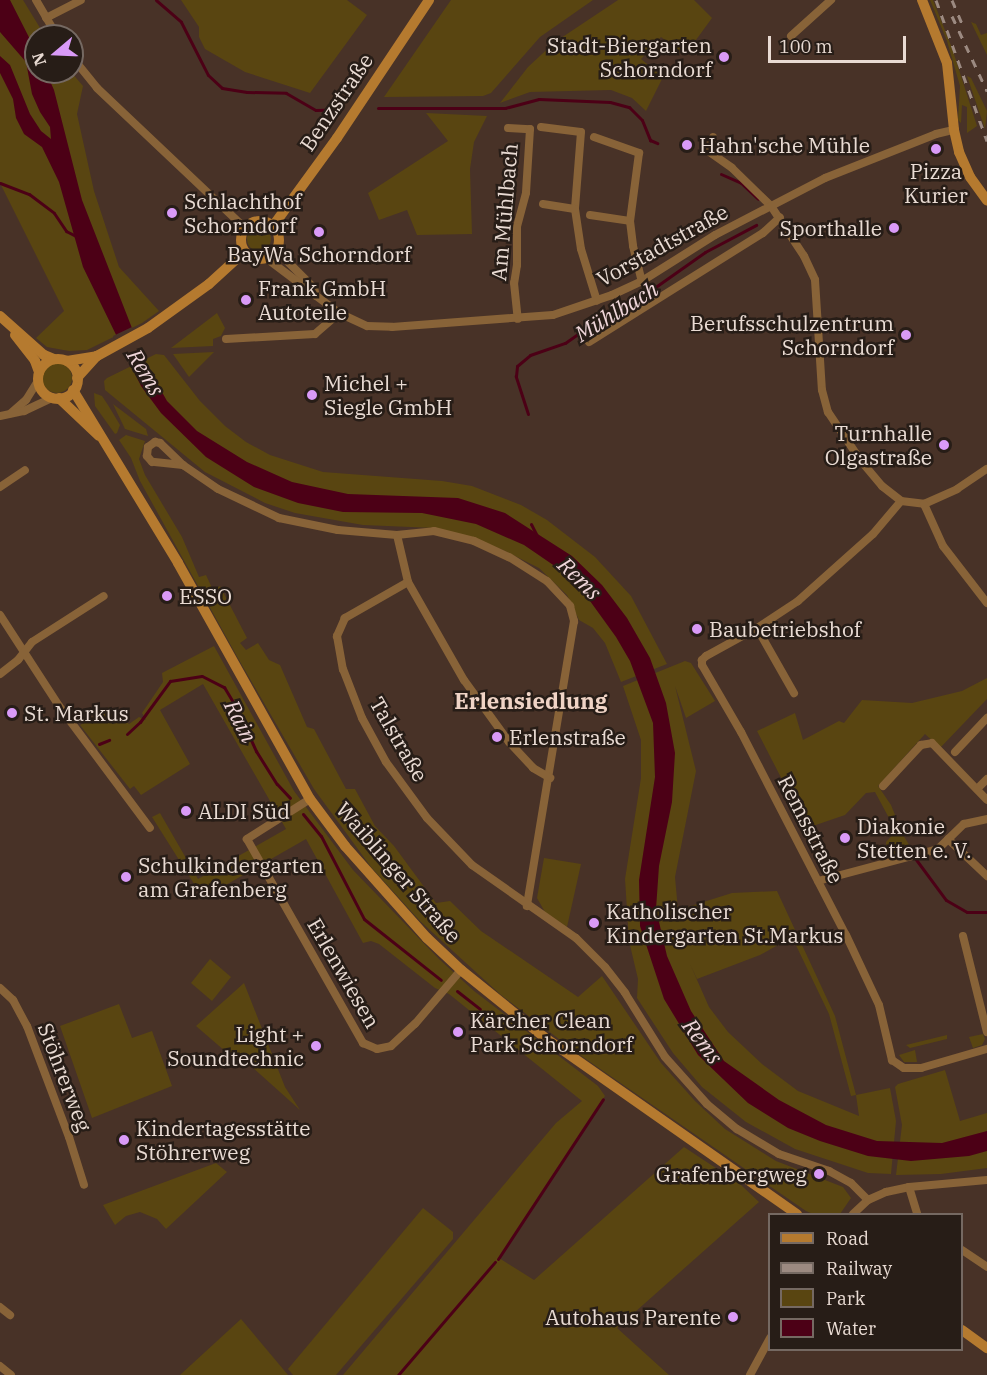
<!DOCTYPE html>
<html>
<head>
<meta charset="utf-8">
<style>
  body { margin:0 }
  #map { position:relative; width:987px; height:1375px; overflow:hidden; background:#483227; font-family:"IBM Plex Serif",serif }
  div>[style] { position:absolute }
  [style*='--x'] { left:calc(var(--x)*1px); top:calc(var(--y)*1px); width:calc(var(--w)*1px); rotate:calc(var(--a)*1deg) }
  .green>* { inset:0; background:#594511 }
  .round { border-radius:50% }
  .water>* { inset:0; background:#4c0016 }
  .pier>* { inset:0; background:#483227 }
  .stream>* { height:3px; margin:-1.5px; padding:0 1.5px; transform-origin:1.5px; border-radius:1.5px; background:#4c0016 }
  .street>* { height:8px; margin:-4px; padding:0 4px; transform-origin:4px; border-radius:4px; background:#886338 }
  .secondary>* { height:10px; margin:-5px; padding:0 5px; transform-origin:5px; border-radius:5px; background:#b57a2f }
  .secondary>.ring { margin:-5px; padding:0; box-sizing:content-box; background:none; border:10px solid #b57a2f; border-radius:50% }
  .rail>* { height:3px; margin-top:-1.5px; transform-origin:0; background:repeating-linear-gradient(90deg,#9c8a81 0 8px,transparent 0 16px) }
  .dots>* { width:16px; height:16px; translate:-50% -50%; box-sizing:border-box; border:3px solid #271d17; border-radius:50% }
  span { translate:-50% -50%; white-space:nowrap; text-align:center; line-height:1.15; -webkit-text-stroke:5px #271d17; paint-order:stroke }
  .poi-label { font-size:21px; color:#e9dbd3 }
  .right { translate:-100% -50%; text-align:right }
  .left { translate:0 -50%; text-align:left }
  .street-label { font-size:21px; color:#e9dbd3 }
  .water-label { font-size:22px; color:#f0d7da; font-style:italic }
  .neighbourhood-label { font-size:22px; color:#f0d4c6; font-weight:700 }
  .legend { position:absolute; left:768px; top:1213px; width:195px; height:138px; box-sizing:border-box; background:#271d17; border:2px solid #756962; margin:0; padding:8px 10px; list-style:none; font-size:18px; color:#e9dbd3 }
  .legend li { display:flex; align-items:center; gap:12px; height:30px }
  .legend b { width:30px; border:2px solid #756962 }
  .north { position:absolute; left:24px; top:24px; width:60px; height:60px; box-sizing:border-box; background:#271d17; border:2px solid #756962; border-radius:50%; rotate:251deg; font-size:16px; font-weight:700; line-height:24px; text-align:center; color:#e9dbd3 }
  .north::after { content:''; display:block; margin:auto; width:21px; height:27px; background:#d99af7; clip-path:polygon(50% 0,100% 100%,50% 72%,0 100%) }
  .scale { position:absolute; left:768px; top:36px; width:138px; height:27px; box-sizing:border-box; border:3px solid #e9dbd3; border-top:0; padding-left:8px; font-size:18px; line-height:21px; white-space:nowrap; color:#e9dbd3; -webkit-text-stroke:4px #271d17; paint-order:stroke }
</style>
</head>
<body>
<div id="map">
  <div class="green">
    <i style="clip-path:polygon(0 0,23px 0,45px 36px,36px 36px,36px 72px,71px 72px,83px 86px,77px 114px,94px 191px,119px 267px,159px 311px,142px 323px,87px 350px,69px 351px,47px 347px,36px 338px,64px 311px,0 183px)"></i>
    <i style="clip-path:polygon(181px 0,347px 0,367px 15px,310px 93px,245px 72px,205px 49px,199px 37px,199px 27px)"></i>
    <i style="clip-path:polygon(451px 0,593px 0,540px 37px,491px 93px,483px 96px,384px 97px)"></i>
    <i style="clip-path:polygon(618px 0,694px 0,712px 18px,685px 55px,661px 37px,641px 59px,663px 77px,646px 111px,632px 98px,611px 90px,530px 92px,500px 103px,528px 67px,555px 42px)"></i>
    <i style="clip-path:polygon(930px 0,933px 0,952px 48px,977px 126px,967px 133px,967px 107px,962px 105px,961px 123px,958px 120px,960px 86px,947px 41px)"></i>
    <i style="clip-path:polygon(971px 22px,976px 24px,981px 35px,987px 33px,987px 55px)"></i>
    <i style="clip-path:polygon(967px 76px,971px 78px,987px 111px,985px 129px)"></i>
    <i style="clip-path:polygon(426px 113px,487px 116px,474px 142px,470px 169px,472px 234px,417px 235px,407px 210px,379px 220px,368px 193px,448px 141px)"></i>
    <i class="round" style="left:247px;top:227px;width:24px;height:24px"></i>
    <i style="clip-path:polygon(217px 313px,225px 328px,221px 336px,213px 339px,213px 346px,171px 348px)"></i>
    <i style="clip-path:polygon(214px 352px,189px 377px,173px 354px)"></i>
    <i style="clip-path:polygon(156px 354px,164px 355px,200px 401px,225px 426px,246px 442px,270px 455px,323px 472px,442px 481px,472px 486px,521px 505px,547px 520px,595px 557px,631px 596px,667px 664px,621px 682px,605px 643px,593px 628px,579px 620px,567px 595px,539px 568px,503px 550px,474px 538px,435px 528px,363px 525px,295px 513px,265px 503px,205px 472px,105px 390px,104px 381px,107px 378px)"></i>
    <i class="round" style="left:42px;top:363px;width:30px;height:30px"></i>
    <i style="clip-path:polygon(94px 393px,102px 396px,108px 405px,120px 425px,117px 433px,115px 434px,95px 406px)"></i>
    <i style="clip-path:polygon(113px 404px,146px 429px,148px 436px,125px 429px)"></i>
    <i style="clip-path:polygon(126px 435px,145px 441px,139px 459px,145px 475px,182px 537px,199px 577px,206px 575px,213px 590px,220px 586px,247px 638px,240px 643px,246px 650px,258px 643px,269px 660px,280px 665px,307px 727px,314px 729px,346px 789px,355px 789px,375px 826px,394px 846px,436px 903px,450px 901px,481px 931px,578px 997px,602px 976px,661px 1063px,695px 1101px,725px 1129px,776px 1161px,843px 1187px,851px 1198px,840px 1214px,813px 1214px,806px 1211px,580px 1055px,501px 995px,420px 921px,371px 867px,314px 789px,239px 660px,140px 481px,131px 458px,119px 440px)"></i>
    <i style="clip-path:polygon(214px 646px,294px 791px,353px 870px,439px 959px,474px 991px,598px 1086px,605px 1096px,499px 1258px,534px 1280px,684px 1147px,740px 1184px,759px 1202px,617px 1328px,669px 1375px,343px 1375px,556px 1123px,582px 1101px,449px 994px,435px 988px,379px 944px,371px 941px,363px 943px,306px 839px,203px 898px,152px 817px,160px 813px,198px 879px,286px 829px,203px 684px,160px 710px,190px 764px,141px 795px,134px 786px,130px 789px,80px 725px,109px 707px,129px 724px,139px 717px,146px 720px,142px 713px,163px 682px,162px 673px)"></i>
    <i style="clip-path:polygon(evenodd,685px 661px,691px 663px,715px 701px,686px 718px,675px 686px,696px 771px,675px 877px,678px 910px,732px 893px,777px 891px,835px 1016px,856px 1095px,890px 1088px,896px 1121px,891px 1174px,868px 1173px,795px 1149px,746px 1122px,702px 1087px,673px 1053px,637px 998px,638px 979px,629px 941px,625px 879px,641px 778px,641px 740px,623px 686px,685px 661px,792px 937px,829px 1014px,851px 1096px,856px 1095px,859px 1116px,798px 1091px,762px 1064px,728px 1032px,709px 1007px,690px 964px,697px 979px,760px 955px,792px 937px)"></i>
    <i style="clip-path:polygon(987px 678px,987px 699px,940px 748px,925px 734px,878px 786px,891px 805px,903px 835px,913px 851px,886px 856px,886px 842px,896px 831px,875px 792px,866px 793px,845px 815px,807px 828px,757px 731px,795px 713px,803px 740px,839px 721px,844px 723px,862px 700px,912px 703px,962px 691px)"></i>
    <i style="clip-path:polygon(544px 858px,581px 864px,567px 927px,545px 912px,537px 898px)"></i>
    <i style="clip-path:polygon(210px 959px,231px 977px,212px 1001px,191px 983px)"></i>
    <i style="clip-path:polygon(244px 983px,285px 1087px,300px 1110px,241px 1057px,233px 1058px,196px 1026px)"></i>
    <i style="clip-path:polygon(119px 1004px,132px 1038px,152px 1031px,172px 1086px,92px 1118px,60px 1026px)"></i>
    <i style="clip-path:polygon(983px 1034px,985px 1039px,982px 1045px,973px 1048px,969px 1037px)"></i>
    <i style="clip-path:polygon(947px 1035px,947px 1039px,910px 1048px,906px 1045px)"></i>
    <i style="clip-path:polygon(915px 1050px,917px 1062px,904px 1062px,899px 1055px)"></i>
    <i style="clip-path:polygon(945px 1070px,960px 1121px,987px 1113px,987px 1168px,941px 1174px,896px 1175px,902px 1125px,895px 1087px,898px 1084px)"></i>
    <i style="clip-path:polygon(216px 1163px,227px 1172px,166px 1229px,157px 1219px,140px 1212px,126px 1216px,115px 1225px,103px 1205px)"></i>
    <i style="clip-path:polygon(423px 1208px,453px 1232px,453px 1239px,336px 1375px,293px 1375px,288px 1369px)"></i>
    <i style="clip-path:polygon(241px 1319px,288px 1375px,180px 1375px)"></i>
  </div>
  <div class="water">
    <i style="clip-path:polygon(0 0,10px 0,36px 51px,36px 72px,46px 72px,54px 90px,82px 200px,146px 364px,167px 401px,197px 431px,247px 462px,292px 482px,348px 494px,458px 498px,505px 513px,572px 556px,602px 585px,627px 618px,650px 658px,666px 703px,675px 753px,672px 802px,659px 866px,656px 909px,667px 956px,691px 1011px,724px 1061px,779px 1100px,826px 1125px,877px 1141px,942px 1143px,987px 1131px,987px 1151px,969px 1156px,911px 1161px,868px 1156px,820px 1141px,788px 1128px,748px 1103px,698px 1055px,664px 999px,640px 926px,639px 880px,655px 777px,653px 723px,630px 661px,616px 637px,590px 601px,562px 571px,524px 545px,476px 524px,422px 513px,343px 512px,298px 503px,254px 487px,206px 457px,161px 413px,141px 386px,83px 267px,59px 182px,42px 147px,24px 134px,16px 118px,13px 99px,0 73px,0 56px,10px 65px,30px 114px,41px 131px,51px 139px,50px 127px,40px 112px,32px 94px,26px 62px,0 32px)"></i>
  </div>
  <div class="pier">
    <i style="clip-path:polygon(132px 327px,147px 358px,128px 367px,113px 336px)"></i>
  </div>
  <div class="stream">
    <i style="--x:156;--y:0;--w:33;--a:41"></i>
    <i style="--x:181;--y:22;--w:59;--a:63"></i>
    <i style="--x:208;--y:75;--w:19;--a:43"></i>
    <i style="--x:222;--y:88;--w:25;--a:9"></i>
    <i style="--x:247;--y:92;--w:39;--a:1"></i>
    <i style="--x:286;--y:93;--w:34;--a:30"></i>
    <i style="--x:316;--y:110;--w:25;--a:-2"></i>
    <i style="--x:378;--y:108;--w:127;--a:0"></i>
    <i style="--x:505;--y:108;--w:35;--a:-15"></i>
    <i style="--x:539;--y:99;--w:71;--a:2.4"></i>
    <i style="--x:610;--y:102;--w:20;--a:15"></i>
    <i style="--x:629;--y:107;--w:18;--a:45"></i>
    <i style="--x:642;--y:120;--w:22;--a:68"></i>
    <i style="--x:650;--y:140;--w:8;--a:23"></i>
    <i style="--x:721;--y:174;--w:22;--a:24"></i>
    <i style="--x:741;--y:183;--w:23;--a:43"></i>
    <i style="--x:0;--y:183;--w:31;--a:21"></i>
    <i style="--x:29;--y:194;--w:31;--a:37"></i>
    <i style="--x:54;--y:213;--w:22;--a:56"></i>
    <i style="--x:66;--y:231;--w:13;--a:27"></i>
    <i style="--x:528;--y:414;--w:40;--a:-108"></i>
    <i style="--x:516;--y:376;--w:10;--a:-84"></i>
    <i style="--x:517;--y:366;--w:17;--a:-40"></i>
    <i style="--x:530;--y:355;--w:37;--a:-19"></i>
    <i style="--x:565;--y:343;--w:54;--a:-35.2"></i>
    <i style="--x:609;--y:312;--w:30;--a:-23"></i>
    <i style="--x:637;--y:300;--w:83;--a:-35.2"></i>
    <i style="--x:705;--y:252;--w:58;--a:-27.9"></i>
    <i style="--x:531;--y:524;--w:13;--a:63"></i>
    <i style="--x:127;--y:734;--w:18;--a:-43"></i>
    <i style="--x:140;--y:722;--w:51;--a:-53.8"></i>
    <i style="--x:170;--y:681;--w:32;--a:-9"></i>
    <i style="--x:202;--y:676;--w:25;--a:27"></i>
    <i style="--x:224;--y:687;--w:21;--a:59"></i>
    <i style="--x:235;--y:705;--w:51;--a:65.5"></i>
    <i style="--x:256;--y:751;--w:39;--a:58"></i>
    <i style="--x:277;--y:784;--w:19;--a:47"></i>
    <i style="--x:99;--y:744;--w:11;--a:-22"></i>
    <i style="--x:303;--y:814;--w:28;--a:51"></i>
    <i style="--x:321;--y:836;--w:93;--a:62.6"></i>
    <i style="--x:364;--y:919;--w:98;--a:38.4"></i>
    <i style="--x:906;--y:846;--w:67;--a:53.5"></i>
    <i style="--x:946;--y:900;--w:24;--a:30"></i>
    <i style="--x:967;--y:912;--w:20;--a:0"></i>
    <i style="--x:457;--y:991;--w:29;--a:38"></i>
    <i style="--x:498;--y:1259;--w:191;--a:-56.7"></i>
    <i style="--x:398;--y:1375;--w:149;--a:-49.4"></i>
  </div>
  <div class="street">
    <i style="--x:36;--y:0;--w:42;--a:59.7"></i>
    <i style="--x:46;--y:18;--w:39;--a:-27"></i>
    <i style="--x:791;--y:36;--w:54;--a:-42"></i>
    <i style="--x:72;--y:57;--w:40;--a:51"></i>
    <i style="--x:97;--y:88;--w:202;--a:43.4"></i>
    <i style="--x:541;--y:127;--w:40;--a:7.1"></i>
    <i style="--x:581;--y:132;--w:77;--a:94.5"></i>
    <i style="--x:575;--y:209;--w:40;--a:81.5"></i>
    <i style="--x:581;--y:249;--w:54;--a:72.9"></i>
    <i style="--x:508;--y:128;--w:22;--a:3"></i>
    <i style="--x:530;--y:129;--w:64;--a:93.6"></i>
    <i style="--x:526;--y:193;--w:35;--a:105"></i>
    <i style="--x:517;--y:227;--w:38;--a:90"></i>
    <i style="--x:517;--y:265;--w:18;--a:99"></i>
    <i style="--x:514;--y:283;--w:36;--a:84"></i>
    <i style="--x:594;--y:137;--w:48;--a:19.6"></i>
    <i style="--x:639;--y:153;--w:69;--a:97.5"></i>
    <i style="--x:630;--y:221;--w:25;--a:83"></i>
    <i style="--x:633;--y:246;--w:36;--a:76"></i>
    <i style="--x:713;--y:137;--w:15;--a:110"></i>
    <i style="--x:708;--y:151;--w:29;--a:35"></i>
    <i style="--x:732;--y:168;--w:54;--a:44.3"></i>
    <i style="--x:771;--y:206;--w:60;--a:56.6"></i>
    <i style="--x:804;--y:256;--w:26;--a:65"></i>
    <i style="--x:815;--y:280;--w:110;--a:86.4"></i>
    <i style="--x:822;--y:390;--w:23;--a:75"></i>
    <i style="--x:828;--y:412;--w:59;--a:56"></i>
    <i style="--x:861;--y:461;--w:33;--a:50"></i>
    <i style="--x:882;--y:486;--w:24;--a:38"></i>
    <i style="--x:901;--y:501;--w:23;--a:7"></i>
    <i style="--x:924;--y:504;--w:36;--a:-24"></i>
    <i style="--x:957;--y:489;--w:36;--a:-34"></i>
    <i style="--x:543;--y:204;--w:32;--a:9"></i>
    <i style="--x:590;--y:215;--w:40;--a:8.5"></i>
    <i style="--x:276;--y:250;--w:54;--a:45"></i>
    <i style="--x:314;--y:288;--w:8;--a:76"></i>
    <i style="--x:266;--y:258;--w:91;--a:37"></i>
    <i style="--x:339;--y:313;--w:31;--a:25"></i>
    <i style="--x:367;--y:326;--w:25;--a:2"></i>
    <i style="--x:392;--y:327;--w:161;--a:-4.3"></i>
    <i style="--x:553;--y:315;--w:62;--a:-18.7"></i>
    <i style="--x:612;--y:295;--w:33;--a:-25"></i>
    <i style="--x:642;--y:281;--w:86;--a:-32.2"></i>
    <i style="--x:715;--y:235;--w:124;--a:-27.4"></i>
    <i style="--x:825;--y:178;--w:119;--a:-21.6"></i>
    <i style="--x:936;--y:134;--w:18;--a:-13"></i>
    <i style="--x:226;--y:339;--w:89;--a:-3.2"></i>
    <i style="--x:315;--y:334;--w:32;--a:-41"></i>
    <i style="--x:589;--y:342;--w:205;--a:-32.1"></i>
    <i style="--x:763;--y:233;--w:23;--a:-43"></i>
    <i style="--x:11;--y:413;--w:20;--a:-41"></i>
    <i style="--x:26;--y:400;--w:22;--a:-58"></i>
    <i style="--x:0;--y:416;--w:25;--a:-12"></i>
    <i style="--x:24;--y:411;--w:31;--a:-25"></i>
    <i style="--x:183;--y:465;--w:31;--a:-174"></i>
    <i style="--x:152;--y:462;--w:8;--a:-130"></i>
    <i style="--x:147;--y:456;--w:9;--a:-84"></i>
    <i style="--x:148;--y:447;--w:9;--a:-36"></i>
    <i style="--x:155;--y:442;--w:5;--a:11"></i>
    <i style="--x:160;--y:443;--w:32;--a:44"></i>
    <i style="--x:183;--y:465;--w:42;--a:34.4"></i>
    <i style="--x:218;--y:489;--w:68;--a:25.4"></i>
    <i style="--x:279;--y:518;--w:60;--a:11.5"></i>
    <i style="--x:338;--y:530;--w:59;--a:4.8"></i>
    <i style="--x:397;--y:535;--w:37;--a:-6"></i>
    <i style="--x:434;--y:531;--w:41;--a:14"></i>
    <i style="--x:474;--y:541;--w:38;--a:25"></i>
    <i style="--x:509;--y:557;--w:45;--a:32.3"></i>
    <i style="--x:547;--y:581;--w:34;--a:47"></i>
    <i style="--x:570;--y:606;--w:16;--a:75"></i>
    <i style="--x:574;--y:621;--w:289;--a:99.4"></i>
    <i style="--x:0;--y:487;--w:30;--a:-34"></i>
    <i style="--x:901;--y:501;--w:43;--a:130.3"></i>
    <i style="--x:873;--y:534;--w:101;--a:138.2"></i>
    <i style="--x:798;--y:601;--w:49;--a:146.6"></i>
    <i style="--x:757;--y:628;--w:58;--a:151.2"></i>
    <i style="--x:706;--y:656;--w:6;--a:135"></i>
    <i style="--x:702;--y:660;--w:5;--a:90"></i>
    <i style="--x:702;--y:665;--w:78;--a:59.8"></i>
    <i style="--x:741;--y:732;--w:229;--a:62.7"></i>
    <i style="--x:846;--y:935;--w:77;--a:64.8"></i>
    <i style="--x:879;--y:1005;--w:57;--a:76.7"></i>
    <i style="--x:892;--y:1060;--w:14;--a:34"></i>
    <i style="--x:904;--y:1068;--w:17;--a:0"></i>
    <i style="--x:921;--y:1068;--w:69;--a:-16.1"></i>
    <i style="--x:924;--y:504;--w:46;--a:65.7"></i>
    <i style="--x:943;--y:546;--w:72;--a:52.3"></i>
    <i style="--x:397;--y:535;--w:48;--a:76.8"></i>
    <i style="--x:408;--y:582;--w:113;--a:60.3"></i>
    <i style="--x:464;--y:680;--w:77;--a:54"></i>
    <i style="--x:509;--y:742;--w:35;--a:47"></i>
    <i style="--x:533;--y:768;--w:20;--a:30"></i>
    <i style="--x:408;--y:582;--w:73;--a:150.3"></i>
    <i style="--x:345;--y:618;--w:20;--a:114"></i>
    <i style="--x:337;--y:636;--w:34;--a:80"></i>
    <i style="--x:343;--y:669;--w:53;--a:68.8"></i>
    <i style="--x:362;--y:718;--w:50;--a:61.4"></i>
    <i style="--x:386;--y:762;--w:69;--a:53.8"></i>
    <i style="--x:427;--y:818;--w:65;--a:46.2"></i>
    <i style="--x:472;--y:865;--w:127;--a:35.1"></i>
    <i style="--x:576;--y:938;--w:41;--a:45"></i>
    <i style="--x:605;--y:967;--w:33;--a:52"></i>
    <i style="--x:625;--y:993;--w:75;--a:58"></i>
    <i style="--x:665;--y:1057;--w:63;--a:48.2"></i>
    <i style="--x:707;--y:1104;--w:39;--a:40"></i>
    <i style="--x:737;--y:1129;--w:49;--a:30.8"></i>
    <i style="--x:779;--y:1154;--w:53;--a:18.8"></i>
    <i style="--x:829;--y:1171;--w:25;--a:29"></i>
    <i style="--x:851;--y:1183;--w:24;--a:45"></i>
    <i style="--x:0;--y:615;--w:108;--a:57"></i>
    <i style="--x:59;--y:706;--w:152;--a:53.3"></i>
    <i style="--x:757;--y:628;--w:75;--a:60.4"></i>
    <i style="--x:0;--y:674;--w:23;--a:-38"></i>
    <i style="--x:18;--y:660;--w:23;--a:-52"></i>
    <i style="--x:32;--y:642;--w:85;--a:-32.6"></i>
    <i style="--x:955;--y:752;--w:47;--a:-46.7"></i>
    <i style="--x:883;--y:786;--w:56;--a:-47.2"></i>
    <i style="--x:921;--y:745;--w:11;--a:-10"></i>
    <i style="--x:932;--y:743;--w:79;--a:46"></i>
    <i style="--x:977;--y:789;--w:14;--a:-45"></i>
    <i style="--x:310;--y:799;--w:75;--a:147.6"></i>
    <i style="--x:247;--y:839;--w:235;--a:60.4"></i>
    <i style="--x:363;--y:1043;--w:15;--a:23"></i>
    <i style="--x:377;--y:1049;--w:14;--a:-12"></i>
    <i style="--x:391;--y:1046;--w:33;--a:-43"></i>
    <i style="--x:415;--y:1024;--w:71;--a:-49.6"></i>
    <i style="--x:948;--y:839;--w:54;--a:43.5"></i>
    <i style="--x:818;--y:881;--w:124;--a:-14.9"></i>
    <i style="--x:938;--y:849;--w:36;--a:-44"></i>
    <i style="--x:964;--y:824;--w:24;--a:-12"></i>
    <i style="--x:963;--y:936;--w:99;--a:76"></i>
    <i style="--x:0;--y:988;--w:18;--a:43"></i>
    <i style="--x:13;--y:1000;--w:30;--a:62"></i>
    <i style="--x:27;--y:1026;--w:119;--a:69.3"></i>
    <i style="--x:69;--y:1137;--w:50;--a:72.6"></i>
    <i style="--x:909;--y:1187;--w:28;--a:73"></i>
    <i style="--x:853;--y:1214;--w:21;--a:-43"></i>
    <i style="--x:868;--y:1200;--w:20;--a:-24"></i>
    <i style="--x:886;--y:1192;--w:24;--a:-12"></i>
    <i style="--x:909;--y:1187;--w:78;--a:-5.1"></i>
    <i style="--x:962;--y:1250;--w:30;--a:34"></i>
    <i style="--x:0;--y:1307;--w:13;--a:39"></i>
    <i style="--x:0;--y:1366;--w:14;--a:39"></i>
    <i style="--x:750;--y:1375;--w:42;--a:-61.6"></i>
  </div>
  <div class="secondary">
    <i style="--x:922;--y:0;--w:68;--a:68.4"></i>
    <i style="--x:947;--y:63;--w:67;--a:84"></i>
    <i style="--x:954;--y:130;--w:23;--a:77"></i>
    <i style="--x:959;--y:152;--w:27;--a:66"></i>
    <i style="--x:970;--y:177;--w:29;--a:54"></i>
    <i class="ring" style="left:241px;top:221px;width:28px;height:28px"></i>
    <i style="--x:273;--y:226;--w:109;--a:-54"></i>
    <i style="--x:337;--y:138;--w:166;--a:-56.3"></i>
    <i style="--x:0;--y:316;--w:59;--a:41.6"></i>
    <i style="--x:44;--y:355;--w:11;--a:22"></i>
    <i style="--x:15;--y:335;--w:33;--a:52"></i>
    <i style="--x:35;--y:361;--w:12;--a:70"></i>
    <i class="ring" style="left:38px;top:359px;width:30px;height:30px"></i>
    <i style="--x:67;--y:361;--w:30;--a:-9"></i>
    <i style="--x:97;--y:356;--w:58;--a:-28.8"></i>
    <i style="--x:148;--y:328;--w:75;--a:-35.8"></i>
    <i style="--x:209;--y:284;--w:47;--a:-42.4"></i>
    <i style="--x:77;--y:378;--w:30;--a:-48"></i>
    <i style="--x:73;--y:390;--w:202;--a:58.7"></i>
    <i style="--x:178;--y:563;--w:270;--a:60.8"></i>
    <i style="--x:310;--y:799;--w:59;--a:53.3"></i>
    <i style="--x:345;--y:846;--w:123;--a:48.3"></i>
    <i style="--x:427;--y:938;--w:47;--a:43.3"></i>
    <i style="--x:461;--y:970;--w:107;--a:38.9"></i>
    <i style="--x:544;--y:1037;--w:309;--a:35"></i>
    <i style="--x:59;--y:398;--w:55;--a:43.5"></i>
    <i style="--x:962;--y:1330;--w:31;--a:36"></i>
  </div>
  <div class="rail">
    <i style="--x:936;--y:0;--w:150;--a:70.1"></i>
    <i style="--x:952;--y:0;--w:26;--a:67"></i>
    <i style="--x:952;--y:16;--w:83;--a:65"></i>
  </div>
  <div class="dots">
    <i style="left:724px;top:57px;background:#d99af7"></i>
    <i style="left:687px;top:145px;background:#d99af7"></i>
    <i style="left:936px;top:149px;background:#d99af7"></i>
    <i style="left:172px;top:213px;background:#d99af7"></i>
    <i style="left:894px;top:228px;background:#d99af7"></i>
    <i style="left:319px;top:232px;background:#d99af7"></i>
    <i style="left:246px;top:300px;background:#d99af7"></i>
    <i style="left:906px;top:335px;background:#d99af7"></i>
    <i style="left:312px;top:395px;background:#d99af7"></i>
    <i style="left:944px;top:445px;background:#d99af7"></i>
    <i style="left:167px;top:596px;background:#d99af7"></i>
    <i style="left:697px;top:629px;background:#d99af7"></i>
    <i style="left:12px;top:713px;background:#d99af7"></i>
    <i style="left:497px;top:737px;background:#d99af7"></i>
    <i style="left:186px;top:811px;background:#d99af7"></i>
    <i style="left:845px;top:838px;background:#d99af7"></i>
    <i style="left:126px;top:877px;background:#d99af7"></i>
    <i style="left:594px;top:923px;background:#d99af7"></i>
    <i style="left:458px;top:1032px;background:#d99af7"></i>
    <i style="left:316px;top:1046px;background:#d99af7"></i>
    <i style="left:124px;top:1140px;background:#d99af7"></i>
    <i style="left:819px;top:1174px;background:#d99af7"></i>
    <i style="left:733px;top:1317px;background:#d99af7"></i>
  </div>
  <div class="poi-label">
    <span class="right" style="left:712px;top:57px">Stadt-Biergarten<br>Schorndorf</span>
    <span class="left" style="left:699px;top:145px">Hahn'sche Mühle</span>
    <span style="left:936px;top:183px">Pizza<br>Kurier</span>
    <span class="left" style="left:184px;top:213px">Schlachthof<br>Schorndorf</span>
    <span class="right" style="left:882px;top:228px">Sporthalle</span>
    <span style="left:319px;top:254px">BayWa Schorndorf</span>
    <span class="left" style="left:258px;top:300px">Frank GmbH<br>Autoteile</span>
    <span class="right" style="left:894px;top:335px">Berufsschulzentrum<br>Schorndorf</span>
    <span class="left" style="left:324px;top:395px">Michel +<br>Siegle GmbH</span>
    <span class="right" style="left:932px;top:445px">Turnhalle<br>Olgastraße</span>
    <span class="left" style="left:179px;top:596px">ESSO</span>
    <span class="left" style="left:709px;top:629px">Baubetriebshof</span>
    <span class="left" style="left:24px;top:713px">St. Markus</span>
    <span class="left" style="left:509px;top:737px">Erlenstraße</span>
    <span class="left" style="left:198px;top:811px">ALDI Süd</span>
    <span class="left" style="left:857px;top:838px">Diakonie<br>Stetten e. V.</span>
    <span class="left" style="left:138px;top:877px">Schulkindergarten<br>am Grafenberg</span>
    <span class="left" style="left:606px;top:923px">Katholischer<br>Kindergarten St.Markus</span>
    <span class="left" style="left:470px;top:1032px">Kärcher Clean<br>Park Schorndorf</span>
    <span class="right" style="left:304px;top:1046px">Light +<br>Soundtechnic</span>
    <span class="left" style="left:136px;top:1140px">Kindertagesstätte<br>Stöhrerweg</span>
    <span class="right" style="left:807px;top:1174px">Grafenbergweg</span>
    <span class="right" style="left:721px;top:1317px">Autohaus Parente</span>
  </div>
  <div class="street-label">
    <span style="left:336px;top:102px;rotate:-56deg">Benzstraße</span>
    <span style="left:504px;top:212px;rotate:-85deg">Am Mühlbach</span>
    <span style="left:662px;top:245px;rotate:-29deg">Vorstadtstraße</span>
    <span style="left:399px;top:739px;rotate:60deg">Talstraße</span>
    <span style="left:811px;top:829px;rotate:63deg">Remsstraße</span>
    <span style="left:399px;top:872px;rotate:49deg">Waiblinger Straße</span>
    <span style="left:344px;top:973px;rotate:60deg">Erlenwiesen</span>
    <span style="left:65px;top:1077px;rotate:69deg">Stöhrerweg</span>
  </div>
  <div class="water-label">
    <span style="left:616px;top:311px;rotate:-32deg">Mühlbach</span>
    <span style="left:146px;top:372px;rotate:59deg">Rems</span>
    <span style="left:580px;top:578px;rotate:44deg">Rems</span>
    <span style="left:241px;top:721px;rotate:63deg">Rain</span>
    <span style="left:703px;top:1041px;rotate:53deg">Rems</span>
  </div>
  <div class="neighbourhood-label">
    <span style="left:531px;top:701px">Erlensiedlung</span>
  </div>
  <ul class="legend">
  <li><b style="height:8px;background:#b57a2f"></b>Road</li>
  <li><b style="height:8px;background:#9c8a81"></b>Railway</li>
  <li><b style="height:16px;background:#594511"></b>Park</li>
  <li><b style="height:16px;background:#4c0016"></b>Water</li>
  </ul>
  <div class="north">N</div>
  <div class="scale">100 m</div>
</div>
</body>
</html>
